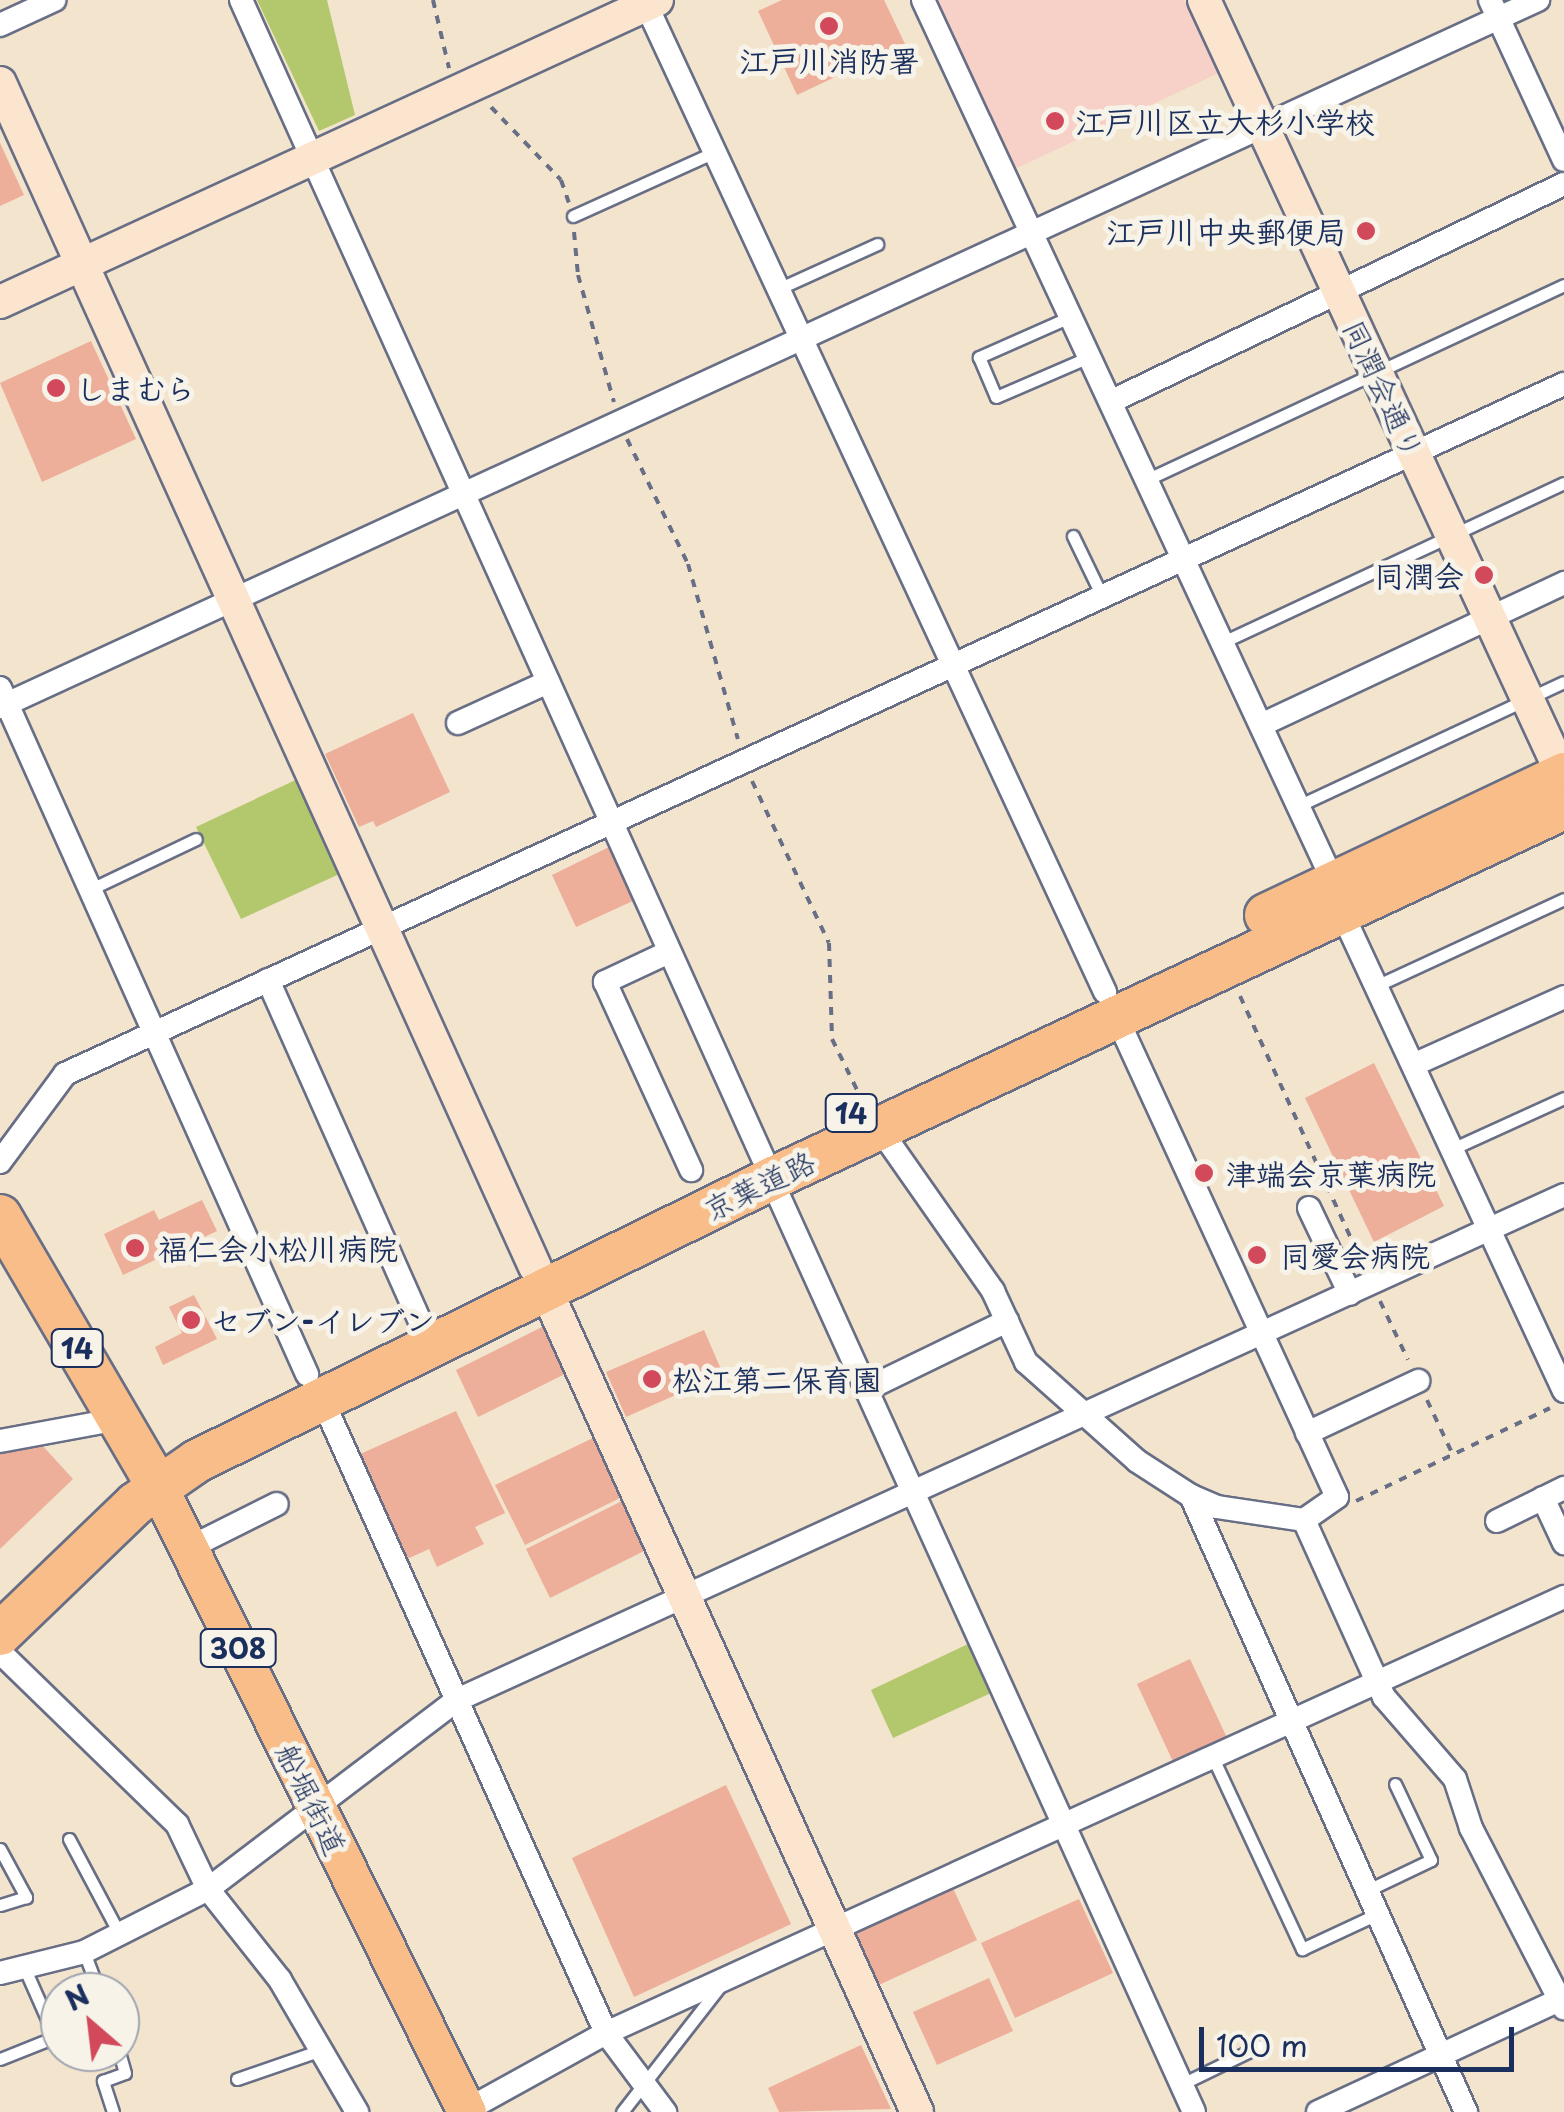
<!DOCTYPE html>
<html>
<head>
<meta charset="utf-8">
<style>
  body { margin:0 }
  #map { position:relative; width:1564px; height:2112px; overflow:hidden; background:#f3e4cd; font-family:"Playpen Sans","Klee One",sans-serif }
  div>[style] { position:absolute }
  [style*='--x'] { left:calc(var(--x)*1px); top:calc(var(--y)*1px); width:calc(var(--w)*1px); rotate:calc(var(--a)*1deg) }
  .built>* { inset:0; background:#f7d1c7 }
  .green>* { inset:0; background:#b3c86c }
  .building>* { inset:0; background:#edae9a }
  .path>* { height:4px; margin-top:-2px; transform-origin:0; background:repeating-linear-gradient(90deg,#676e85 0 8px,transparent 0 16px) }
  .roads { filter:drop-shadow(2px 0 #676e85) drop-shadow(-2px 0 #676e85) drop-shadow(0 2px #676e85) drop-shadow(0 -2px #676e85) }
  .lane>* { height:11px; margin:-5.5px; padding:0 5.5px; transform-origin:5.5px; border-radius:5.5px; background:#fff }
  .street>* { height:22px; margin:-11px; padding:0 11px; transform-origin:11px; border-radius:11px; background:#fff }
  .secondary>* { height:32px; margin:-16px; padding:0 16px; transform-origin:16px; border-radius:16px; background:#fce5cf }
  .primary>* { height:38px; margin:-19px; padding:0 19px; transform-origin:19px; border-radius:19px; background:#f8bd88 }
  .highway>* { height:42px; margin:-21px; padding:0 21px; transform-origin:21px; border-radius:21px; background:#f8bd88 }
  .dots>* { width:28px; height:28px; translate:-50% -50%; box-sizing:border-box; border:5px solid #f7f3e8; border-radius:50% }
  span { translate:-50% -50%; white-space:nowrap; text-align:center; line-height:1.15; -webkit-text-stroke:10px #f7f3e8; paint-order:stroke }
  .shield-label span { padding:2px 8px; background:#f7f3e8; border:2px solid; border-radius:8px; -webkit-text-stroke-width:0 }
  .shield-label { font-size:28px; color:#1b2f5e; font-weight:700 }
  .poi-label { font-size:30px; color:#1b2f5e; font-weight:700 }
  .left { translate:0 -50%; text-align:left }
  .right { translate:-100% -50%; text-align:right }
  .street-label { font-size:30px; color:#1b2f5e }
  .north { position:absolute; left:40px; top:1972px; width:100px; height:100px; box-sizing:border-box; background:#f7f3e8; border:2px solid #9fa5b1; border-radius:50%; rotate:332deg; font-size:28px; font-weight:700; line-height:40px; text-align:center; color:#1b2f5e }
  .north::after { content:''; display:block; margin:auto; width:35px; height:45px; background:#d1495b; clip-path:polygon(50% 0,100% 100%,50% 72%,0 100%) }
  .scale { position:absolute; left:1199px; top:2027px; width:315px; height:45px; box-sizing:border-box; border:5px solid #1b2f5e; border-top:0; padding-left:12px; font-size:30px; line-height:35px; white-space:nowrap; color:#1b2f5e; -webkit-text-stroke:8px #f7f3e8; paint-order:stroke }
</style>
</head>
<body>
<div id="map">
  <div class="built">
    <i style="clip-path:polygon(937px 0,1184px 0,1219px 73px,1015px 169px)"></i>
  </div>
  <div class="green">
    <i style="clip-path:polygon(257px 0,327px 0,355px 115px,319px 131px)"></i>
    <i style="clip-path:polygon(304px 776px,346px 871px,241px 919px,196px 827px)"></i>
    <i style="clip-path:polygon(968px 1644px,991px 1693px,893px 1738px,871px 1690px)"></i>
  </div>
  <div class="building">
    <i style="clip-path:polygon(782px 0,884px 0,905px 44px,797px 95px,758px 11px)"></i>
    <i style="clip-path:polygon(0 143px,24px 195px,0 206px)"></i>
    <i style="clip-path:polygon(91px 341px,136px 439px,42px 482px,0 383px)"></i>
    <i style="clip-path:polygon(413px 713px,450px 792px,376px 827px,373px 821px,359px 827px,325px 754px)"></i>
    <i style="clip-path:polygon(609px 847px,635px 900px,576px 927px,552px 875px)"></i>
    <i style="clip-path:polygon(1374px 1063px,1444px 1206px,1374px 1242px,1305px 1098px)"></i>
    <i style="clip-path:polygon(202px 1200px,217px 1231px,123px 1275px,104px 1234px,154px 1210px,159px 1220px)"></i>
    <i style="clip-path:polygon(194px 1295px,217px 1339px,163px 1365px,155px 1347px,182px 1333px,169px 1307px)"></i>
    <i style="clip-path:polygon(544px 1326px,567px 1373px,478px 1417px,456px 1370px)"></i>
    <i style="clip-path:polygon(704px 1330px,723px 1374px,626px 1417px,606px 1372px)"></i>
    <i style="clip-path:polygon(456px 1411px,505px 1513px,475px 1527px,484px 1544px,437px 1567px,429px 1549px,405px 1560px,358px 1455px)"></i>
    <i style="clip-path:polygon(593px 1438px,622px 1497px,525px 1545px,495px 1485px)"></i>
    <i style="clip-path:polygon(41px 1444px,73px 1479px,0 1549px,0 1450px)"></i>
    <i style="clip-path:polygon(624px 1500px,648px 1549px,550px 1598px,526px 1549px)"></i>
    <i style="clip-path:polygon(1190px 1659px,1229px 1742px,1175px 1766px,1137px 1684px)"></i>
    <i style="clip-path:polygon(726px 1785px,791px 1924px,634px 1997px,572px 1858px)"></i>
    <i style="clip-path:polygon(952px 1886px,977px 1940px,870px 1989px,846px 1935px)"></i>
    <i style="clip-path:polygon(1079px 1899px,1113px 1973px,1015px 2018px,981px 1943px)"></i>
    <i style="clip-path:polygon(989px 1978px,1013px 2031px,937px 2065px,913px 2012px)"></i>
    <i style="clip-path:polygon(861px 2045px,891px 2109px,779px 2112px,768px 2088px)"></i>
  </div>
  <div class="path">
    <i style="--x:433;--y:0;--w:70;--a:76.8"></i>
    <i style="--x:491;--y:107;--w:101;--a:46.2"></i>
    <i style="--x:561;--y:180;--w:24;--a:71"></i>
    <i style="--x:574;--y:232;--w:43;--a:84.7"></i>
    <i style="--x:578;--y:275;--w:132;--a:74.2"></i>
    <i style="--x:627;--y:439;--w:139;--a:64"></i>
    <i style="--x:688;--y:564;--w:182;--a:74.1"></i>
    <i style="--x:752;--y:781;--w:179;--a:64.6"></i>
    <i style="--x:829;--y:943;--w:96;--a:88.2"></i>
    <i style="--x:832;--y:1039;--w:70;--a:63.8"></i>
    <i style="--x:1240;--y:996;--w:296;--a:65.4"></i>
    <i style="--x:1380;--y:1301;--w:65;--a:64.6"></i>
    <i style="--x:1427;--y:1400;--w:61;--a:64.7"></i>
    <i style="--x:1356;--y:1501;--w:215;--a:-25.6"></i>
  </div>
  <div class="roads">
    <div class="lane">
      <i style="--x:573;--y:216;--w:156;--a:-24.3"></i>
      <i style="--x:778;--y:289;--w:109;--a:-24.4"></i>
      <i style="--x:1072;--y:316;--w:102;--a:156.2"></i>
      <i style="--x:979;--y:357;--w:43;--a:67"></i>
      <i style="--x:996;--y:397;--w:103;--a:-23.3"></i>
      <i style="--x:1148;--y:479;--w:459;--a:-25"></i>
      <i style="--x:1073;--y:536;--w:69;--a:64.2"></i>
      <i style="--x:1223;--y:642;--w:376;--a:-25"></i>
      <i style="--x:1298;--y:806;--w:293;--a:-25"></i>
      <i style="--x:91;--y:889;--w:116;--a:-25.5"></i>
      <i style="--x:1376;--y:986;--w:207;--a:-24.8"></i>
      <i style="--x:1452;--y:1149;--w:123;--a:-24.5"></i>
      <i style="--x:1213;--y:1758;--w:211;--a:65"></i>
      <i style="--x:1302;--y:1949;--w:83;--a:-25"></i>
      <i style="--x:69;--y:1839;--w:109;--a:62"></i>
      <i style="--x:0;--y:1849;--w:55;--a:61.6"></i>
      <i style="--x:26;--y:1897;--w:27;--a:163"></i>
      <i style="--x:1366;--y:1891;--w:72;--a:-25.5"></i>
      <i style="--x:1431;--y:1860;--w:84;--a:-115.3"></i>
      <i style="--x:84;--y:1952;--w:43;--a:69.4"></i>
      <i style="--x:0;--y:2059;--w:59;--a:-21.8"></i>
      <i style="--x:55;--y:2037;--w:77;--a:-113.9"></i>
      <i style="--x:237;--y:2079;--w:89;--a:-19"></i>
      <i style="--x:1182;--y:2084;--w:87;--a:-26"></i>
      <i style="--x:113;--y:2112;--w:33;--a:-108"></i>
      <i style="--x:103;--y:2081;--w:23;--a:-20"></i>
      <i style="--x:125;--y:2073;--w:22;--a:-106"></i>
      <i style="--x:622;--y:2112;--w:161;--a:-52.1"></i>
    </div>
    <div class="street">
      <i style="--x:241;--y:0;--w:1270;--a:65.74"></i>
      <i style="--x:644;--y:0;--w:1094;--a:65.07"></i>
      <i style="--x:923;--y:0;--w:974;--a:65.04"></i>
      <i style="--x:1490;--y:0;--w:176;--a:65.2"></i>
      <i style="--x:0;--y:25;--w:60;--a:-24.8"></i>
      <i style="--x:1112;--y:401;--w:501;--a:-25.65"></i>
      <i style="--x:0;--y:688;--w:752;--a:65.89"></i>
      <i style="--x:0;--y:707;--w:1693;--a:-24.69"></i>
      <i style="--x:458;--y:723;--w:99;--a:-24.5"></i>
      <i style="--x:1261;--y:725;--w:335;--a:-25.1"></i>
      <i style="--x:1342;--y:913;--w:527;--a:65.09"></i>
      <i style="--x:669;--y:952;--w:71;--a:154.9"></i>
      <i style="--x:605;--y:982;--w:207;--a:65.4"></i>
      <i style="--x:268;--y:980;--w:374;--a:66"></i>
      <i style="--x:1116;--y:1016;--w:529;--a:65.32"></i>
      <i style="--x:1337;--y:1497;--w:40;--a:145.1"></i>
      <i style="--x:1413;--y:1065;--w:166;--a:-24.2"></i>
      <i style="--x:879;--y:1128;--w:199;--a:55"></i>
      <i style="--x:993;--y:1291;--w:78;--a:65.1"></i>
      <i style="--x:1026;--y:1362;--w:149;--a:41.7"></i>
      <i style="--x:1137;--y:1461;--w:64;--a:32.9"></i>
      <i style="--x:1191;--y:1496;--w:28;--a:23"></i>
      <i style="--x:1217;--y:1507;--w:88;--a:8.5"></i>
      <i style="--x:1304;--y:1520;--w:194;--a:65.7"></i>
      <i style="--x:1384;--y:1697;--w:108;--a:49.1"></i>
      <i style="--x:1455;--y:1779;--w:52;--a:71.9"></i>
      <i style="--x:1471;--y:1828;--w:203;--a:62.7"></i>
      <i style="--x:0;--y:1162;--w:109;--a:-53.5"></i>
      <i style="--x:65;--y:1074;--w:1650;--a:-24.72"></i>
      <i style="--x:771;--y:1179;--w:1024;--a:65.61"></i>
      <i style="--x:1309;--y:1208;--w:95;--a:64.5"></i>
      <i style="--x:867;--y:1389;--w:156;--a:-25.9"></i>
      <i style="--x:321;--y:1397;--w:697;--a:65.86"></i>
      <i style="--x:606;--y:2033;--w:99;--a:53.2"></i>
      <i style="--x:1307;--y:1433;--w:123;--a:-25.1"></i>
      <i style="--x:0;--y:1441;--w:121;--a:-10.5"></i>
      <i style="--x:1191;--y:1496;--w:675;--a:65.94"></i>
      <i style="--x:1543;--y:1498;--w:50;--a:65"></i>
      <i style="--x:1497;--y:1521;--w:75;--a:-26.2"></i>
      <i style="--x:189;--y:1548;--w:98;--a:-26.6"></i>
      <i style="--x:0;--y:1652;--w:247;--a:44.2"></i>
      <i style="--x:177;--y:1824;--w:72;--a:64.5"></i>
      <i style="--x:208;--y:1889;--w:116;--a:51.6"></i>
      <i style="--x:280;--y:1980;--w:153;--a:59.7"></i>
      <i style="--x:0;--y:1973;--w:87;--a:-14"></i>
      <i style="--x:84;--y:1952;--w:139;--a:-26.9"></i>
      <i style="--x:208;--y:1889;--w:313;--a:-37.2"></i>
      <i style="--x:457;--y:1700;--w:1217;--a:-24.52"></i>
      <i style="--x:463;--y:2112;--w:163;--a:-28.9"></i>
      <i style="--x:606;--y:2033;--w:1053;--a:-24.47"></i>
      <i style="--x:1318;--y:2112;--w:271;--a:-24.9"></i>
    </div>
    <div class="secondary">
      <i style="--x:1204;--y:0;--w:857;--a:65.17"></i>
      <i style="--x:0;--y:83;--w:1299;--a:65.68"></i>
      <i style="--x:0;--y:302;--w:723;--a:-24.69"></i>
      <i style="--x:545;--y:1288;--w:904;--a:65.7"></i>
    </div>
    <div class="primary">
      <i style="--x:158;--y:1486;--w:698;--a:63.73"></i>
    </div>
    <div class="highway">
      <i style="--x:1266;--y:915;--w:330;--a:-25.3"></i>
      <i style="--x:0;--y:1216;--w:313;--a:59.7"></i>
      <i style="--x:0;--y:1634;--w:187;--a:-43.9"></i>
      <i style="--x:135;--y:1504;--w:75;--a:-34.7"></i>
      <i style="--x:197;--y:1461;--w:640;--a:-26.16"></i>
      <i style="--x:771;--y:1179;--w:875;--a:-25.07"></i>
    </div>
  </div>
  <div class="dots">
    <i style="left:829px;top:26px;background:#d1495b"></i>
    <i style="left:1055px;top:121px;background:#d1495b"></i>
    <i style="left:1366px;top:231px;background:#d1495b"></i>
    <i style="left:56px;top:388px;background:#d1495b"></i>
    <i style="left:1484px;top:575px;background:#d1495b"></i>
    <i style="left:1204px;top:1173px;background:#d1495b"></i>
    <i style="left:135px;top:1248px;background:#d1495b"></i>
    <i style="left:1257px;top:1255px;background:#d1495b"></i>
    <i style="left:191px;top:1320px;background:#d1495b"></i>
    <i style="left:652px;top:1379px;background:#d1495b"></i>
  </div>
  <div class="shield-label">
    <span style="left:851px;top:1113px">14</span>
    <span style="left:77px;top:1348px">14</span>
    <span style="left:238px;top:1648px">308</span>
  </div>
  <div class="poi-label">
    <span style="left:829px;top:60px">江戸川消防署</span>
    <span class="left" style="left:1075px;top:121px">江戸川区立大杉小学校</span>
    <span class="right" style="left:1346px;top:231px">江戸川中央郵便局</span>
    <span class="left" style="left:76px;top:388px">しまむら</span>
    <span class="right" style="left:1464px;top:575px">同潤会</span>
    <span class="left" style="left:1226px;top:1173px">津端会京葉病院</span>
    <span class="left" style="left:158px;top:1248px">福仁会小松川病院</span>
    <span class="left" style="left:1280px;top:1255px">同愛会病院</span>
    <span class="left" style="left:211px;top:1320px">セブン-イレブン</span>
    <span class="left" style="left:672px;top:1379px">松江第二保育園</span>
  </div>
  <div class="street-label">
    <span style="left:1384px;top:389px;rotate:65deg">同潤会通り</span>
    <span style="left:759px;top:1185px;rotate:-26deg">京葉道路</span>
    <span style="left:312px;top:1799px;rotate:64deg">船堀街道</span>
  </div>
  <div class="north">N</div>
  <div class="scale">100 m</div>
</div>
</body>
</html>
